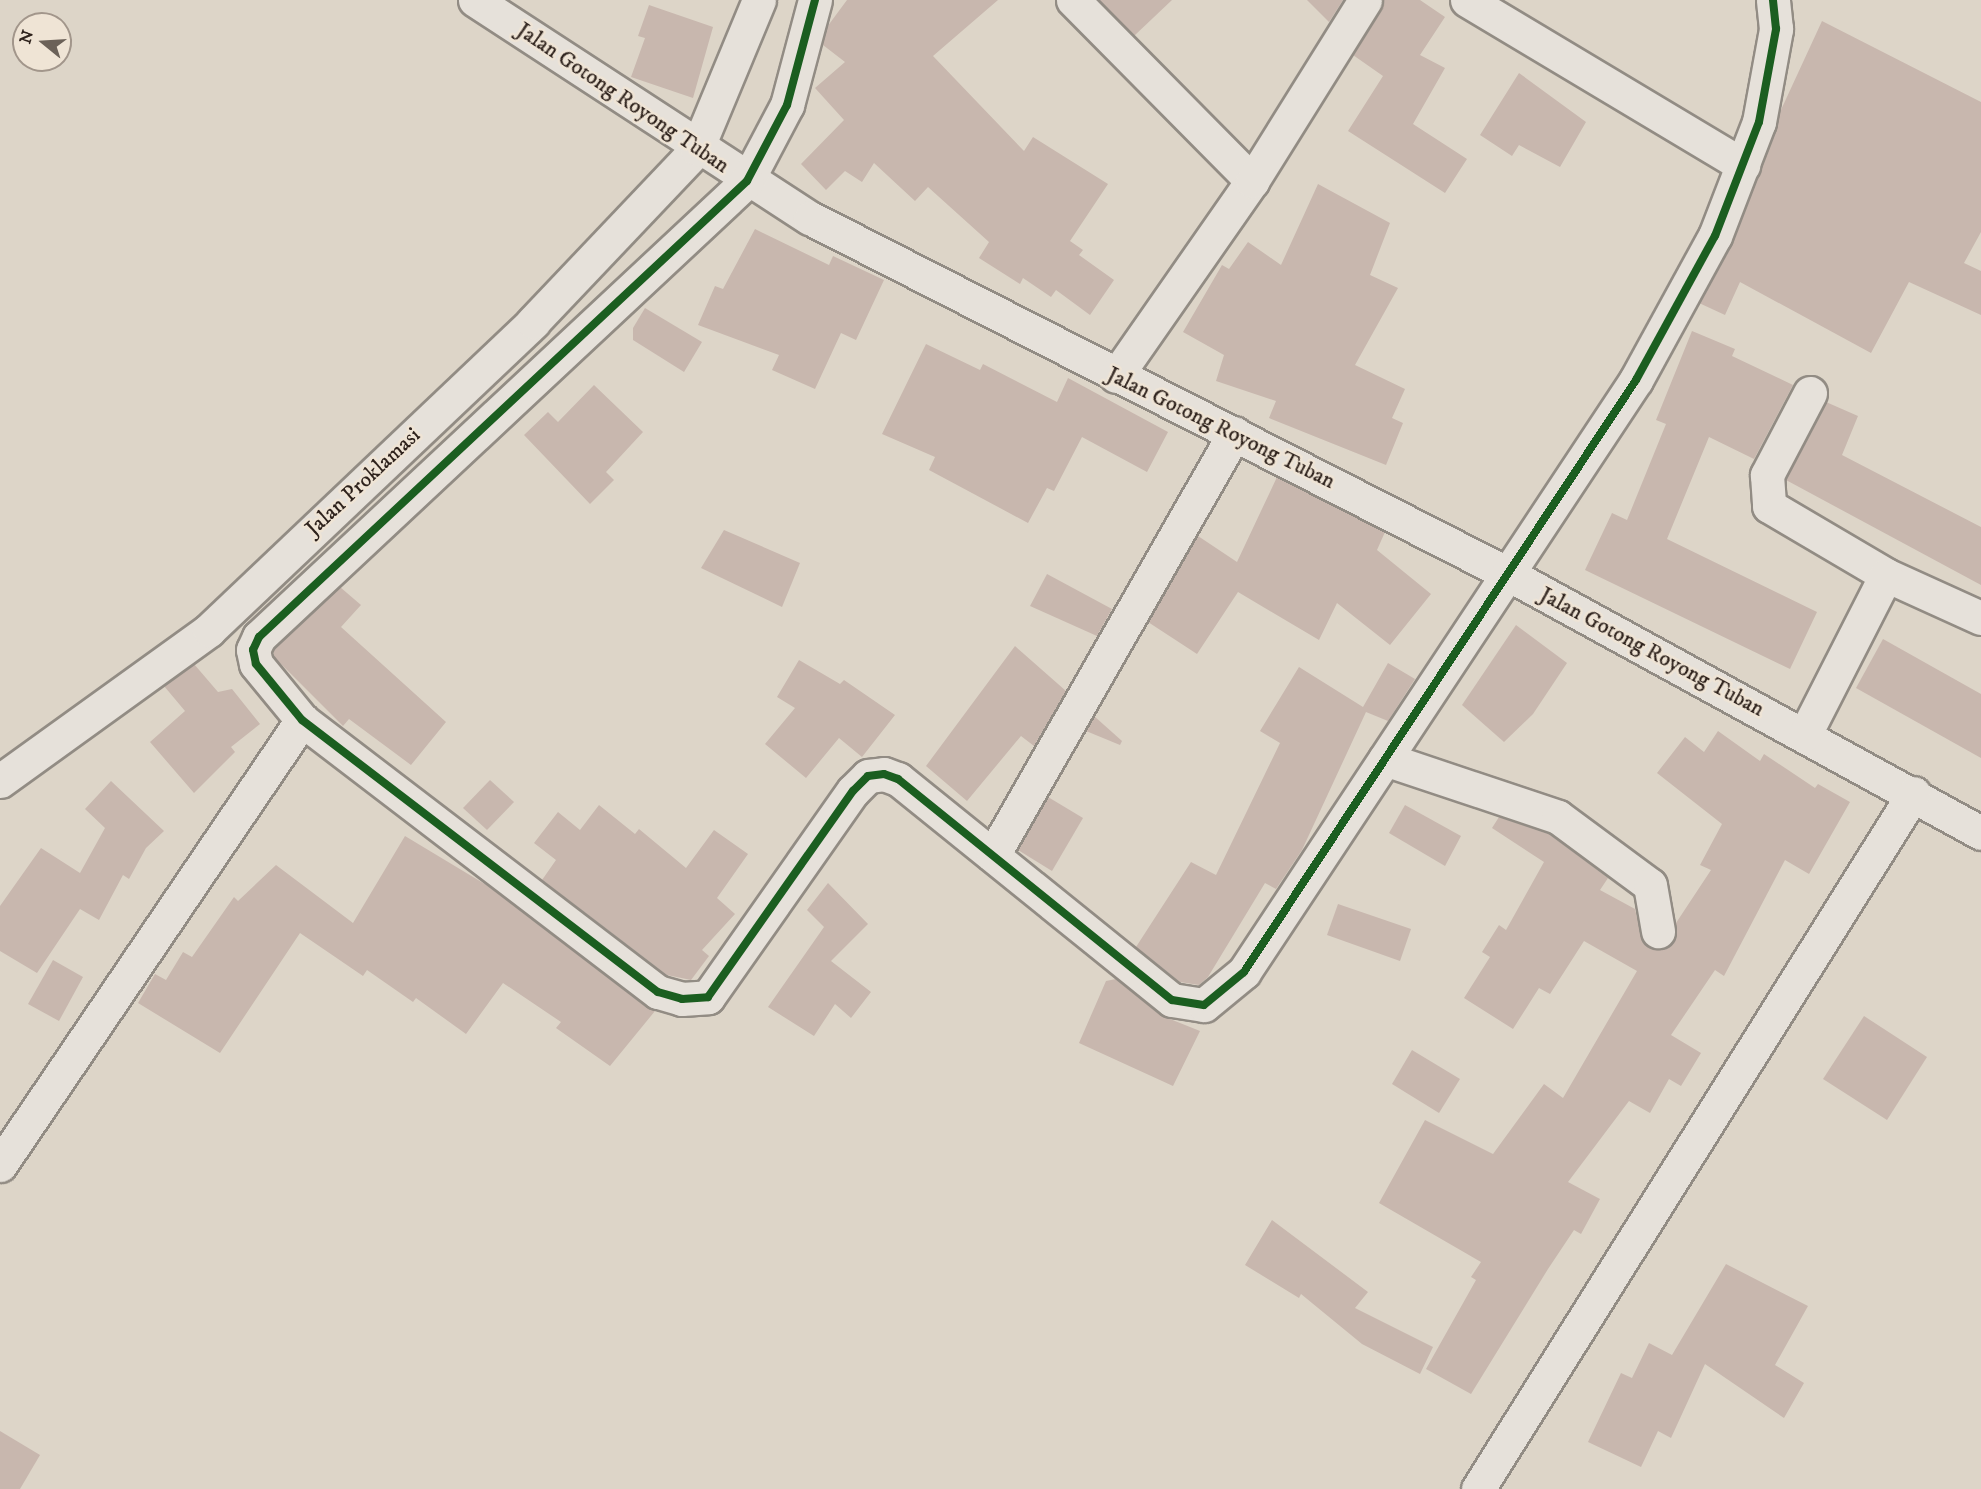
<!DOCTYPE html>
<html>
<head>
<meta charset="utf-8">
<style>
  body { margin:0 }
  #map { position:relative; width:1981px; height:1489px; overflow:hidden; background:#ddd5c8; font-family:"IM FELL DW Pica",serif }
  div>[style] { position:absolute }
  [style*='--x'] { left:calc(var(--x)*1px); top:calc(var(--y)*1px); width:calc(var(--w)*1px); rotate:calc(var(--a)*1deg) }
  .building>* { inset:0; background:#c8b7ae }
  .roads { filter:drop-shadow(2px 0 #928c84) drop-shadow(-2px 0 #928c84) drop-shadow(0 2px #928c84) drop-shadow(0 -2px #928c84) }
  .street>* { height:33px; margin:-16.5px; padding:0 16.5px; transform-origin:16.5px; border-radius:16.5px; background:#e6e1da }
  .cycleway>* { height:8px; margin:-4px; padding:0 4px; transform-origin:4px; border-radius:4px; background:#1b5e20 }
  span { translate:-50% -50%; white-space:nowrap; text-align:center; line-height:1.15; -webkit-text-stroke:5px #efe4d5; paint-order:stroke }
  .street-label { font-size:22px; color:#2e221c }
  .north { position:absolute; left:12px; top:12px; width:60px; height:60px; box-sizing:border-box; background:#efe4d5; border:2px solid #a2968b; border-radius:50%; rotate:288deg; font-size:16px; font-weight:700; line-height:24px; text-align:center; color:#2e221c }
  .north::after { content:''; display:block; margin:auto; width:21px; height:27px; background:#6b6158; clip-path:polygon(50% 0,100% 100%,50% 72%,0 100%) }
</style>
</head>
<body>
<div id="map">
  <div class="building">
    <i style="clip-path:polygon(847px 0,998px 0,933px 56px,1024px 151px,1033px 137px,1108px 184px,1070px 241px,1083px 250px,1079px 255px,1114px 280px,1090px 315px,1056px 290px,1051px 297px,1023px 278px,1020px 284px,979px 258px,989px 242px,928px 187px,915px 201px,874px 163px,862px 182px,845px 171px,826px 190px,801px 164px,844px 120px,815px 88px,845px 62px,823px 45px,827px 27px)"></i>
    <i style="clip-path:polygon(1099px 0,1172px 0,1134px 36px)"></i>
    <i style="clip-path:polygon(1307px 0,1343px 0,1329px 22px)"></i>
    <i style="clip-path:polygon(1384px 0,1420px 0,1445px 17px,1420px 55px,1445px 68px,1413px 124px,1467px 159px,1445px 193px,1348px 131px,1383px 76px,1353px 55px)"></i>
    <i style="clip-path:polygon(649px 5px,713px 27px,693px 98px,631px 77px,645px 38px,638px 36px)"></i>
    <i style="clip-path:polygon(1822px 21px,1981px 102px,1981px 232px,1964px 263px,1981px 271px,1981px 315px,1909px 282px,1871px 353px,1740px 282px,1725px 315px,1699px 303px,1732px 243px,1780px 112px)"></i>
    <i style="clip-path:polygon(1519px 73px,1586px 122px,1560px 167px,1519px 145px,1512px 156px,1480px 135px)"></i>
    <i style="clip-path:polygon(1318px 184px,1390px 223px,1370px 275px,1398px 288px,1355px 365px,1405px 389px,1392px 418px,1403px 423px,1386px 465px,1269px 418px,1276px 401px,1216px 381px,1224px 355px,1183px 332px,1222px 265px,1229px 269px,1248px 242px,1281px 265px)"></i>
    <i style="clip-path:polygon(755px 229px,829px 265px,833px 256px,884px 280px,856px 340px,841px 333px,815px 389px,772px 370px,779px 355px,698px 325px,715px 286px,723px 289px)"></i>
    <i style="clip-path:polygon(645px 308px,702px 342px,684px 372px,633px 340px,633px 328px)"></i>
    <i style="clip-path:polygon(1692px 331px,1735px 349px,1732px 356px,1793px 385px,1754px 459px,1709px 437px,1667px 539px,1817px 612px,1790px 669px,1585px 570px,1612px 513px,1627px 520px,1666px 424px,1656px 420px)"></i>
    <i style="clip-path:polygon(926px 344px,980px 370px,983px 364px,1057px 402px,1068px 378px,1168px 432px,1147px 472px,1082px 437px,1054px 491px,1047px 488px,1028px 523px,929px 470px,935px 457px,882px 434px)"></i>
    <i style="clip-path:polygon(594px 385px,643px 432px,606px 472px,614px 480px,590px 504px,524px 435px,548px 412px,558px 422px)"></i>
    <i style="clip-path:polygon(1826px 402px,1858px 416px,1842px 455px,1981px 527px,1981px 585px,1786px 480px)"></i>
    <i style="clip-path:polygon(1277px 477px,1385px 532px,1377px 550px,1431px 594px,1390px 645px,1337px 603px,1319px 640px,1238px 592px,1197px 654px,1148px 622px,1198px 536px,1237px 562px)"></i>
    <i style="clip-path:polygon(724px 530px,800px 563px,782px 607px,701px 568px)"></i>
    <i style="clip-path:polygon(1047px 574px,1112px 609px,1097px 636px,1030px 606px)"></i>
    <i style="clip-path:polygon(340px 587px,361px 605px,341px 627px,446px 722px,411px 765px,349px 719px,343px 726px,273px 656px,274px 648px)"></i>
    <i style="clip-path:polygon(1516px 625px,1567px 663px,1533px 714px,1504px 742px,1462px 705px)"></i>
    <i style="clip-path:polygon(1883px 639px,1981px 694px,1981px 758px,1856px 688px)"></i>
    <i style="clip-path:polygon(1015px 646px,1066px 691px,1034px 746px,1021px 736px,967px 801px,926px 766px)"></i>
    <i style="clip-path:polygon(799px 660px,840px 684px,844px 680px,895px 715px,862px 757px,839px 738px,806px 778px,765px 744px,795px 708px,777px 697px)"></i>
    <i style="clip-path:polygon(1388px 663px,1415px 679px,1388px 721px,1366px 712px,1302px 850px,1276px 889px,1265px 883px,1208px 977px,1199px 985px,1180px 982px,1136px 947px,1191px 862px,1216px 875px,1280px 743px,1260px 731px,1299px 667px,1363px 707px)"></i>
    <i style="clip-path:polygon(194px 664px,218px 692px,232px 689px,260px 724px,231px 747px,235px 752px,194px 793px,150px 742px,185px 711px,164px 686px)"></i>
    <i style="clip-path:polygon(1094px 716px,1122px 741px,1120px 745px,1086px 731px)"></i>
    <i style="clip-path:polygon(1718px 731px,1760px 761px,1764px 754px,1815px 788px,1818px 784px,1850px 802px,1809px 874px,1785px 860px,1724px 976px,1715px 970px,1671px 1035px,1701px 1053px,1681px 1086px,1669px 1079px,1650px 1113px,1629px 1101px,1568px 1182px,1600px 1199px,1581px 1234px,1574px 1230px,1548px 1269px,1471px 1394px,1426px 1369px,1476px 1280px,1471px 1277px,1481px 1262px,1379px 1203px,1425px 1120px,1493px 1154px,1544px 1084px,1563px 1098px,1637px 971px,1584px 941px,1550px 994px,1539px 988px,1513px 1029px,1464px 998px,1490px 957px,1482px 952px,1499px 925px,1506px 930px,1544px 862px,1492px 828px,1499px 817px,1549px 834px,1608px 878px,1600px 890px,1635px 909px,1643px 943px,1662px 949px,1675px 938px,1676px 923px,1711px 870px,1700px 865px,1722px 824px,1657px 773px,1685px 737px,1704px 752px)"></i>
    <i style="clip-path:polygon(490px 780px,514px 802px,487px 830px,463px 808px)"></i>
    <i style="clip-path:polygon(111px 781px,164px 831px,146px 848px,129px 879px,123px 875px,99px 920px,80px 909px,37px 973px,0 951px,0 906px,41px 848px,80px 873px,105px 828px,85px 809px)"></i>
    <i style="clip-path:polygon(1048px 797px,1083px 818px,1052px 871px,1018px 850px)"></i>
    <i style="clip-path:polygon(599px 805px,635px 834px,639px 829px,686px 868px,714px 830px,748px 854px,717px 898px,735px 914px,702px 950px,709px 956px,691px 980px,667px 975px,542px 880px,556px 860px,534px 843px,558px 812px,580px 830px)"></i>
    <i style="clip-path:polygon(1405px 805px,1461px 836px,1445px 866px,1389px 833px)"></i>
    <i style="clip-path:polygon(405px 836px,488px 886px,655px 1011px,610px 1066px,556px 1028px,561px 1022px,503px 983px,466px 1034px,416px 998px,413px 1002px,367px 970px,363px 976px,300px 933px,220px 1053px,138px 1003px,155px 974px,166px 980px,183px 952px,192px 957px,234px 897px,238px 901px,276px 865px,353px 923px)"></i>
    <i style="clip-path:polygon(828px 883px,868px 924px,831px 961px,871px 992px,851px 1018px,835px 1004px,814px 1036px,768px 1007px,824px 927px,807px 910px)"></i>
    <i style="clip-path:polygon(1338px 904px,1411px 929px,1400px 961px,1327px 935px)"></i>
    <i style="clip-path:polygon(53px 960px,83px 977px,59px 1021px,28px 1004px)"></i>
    <i style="clip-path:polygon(1116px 979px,1160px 1015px,1200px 1031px,1173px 1086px,1079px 1043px,1106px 981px)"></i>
    <i style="clip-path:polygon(1864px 1016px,1927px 1057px,1887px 1120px,1823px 1079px)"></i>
    <i style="clip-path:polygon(1412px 1050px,1460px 1079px,1439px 1113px,1392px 1084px)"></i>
    <i style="clip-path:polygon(1272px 1220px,1368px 1292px,1355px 1308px,1433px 1347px,1420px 1374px,1362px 1344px,1301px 1294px,1299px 1298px,1245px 1265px)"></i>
    <i style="clip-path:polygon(1726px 1264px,1808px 1306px,1775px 1365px,1804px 1383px,1784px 1418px,1705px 1364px,1671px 1438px,1658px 1431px,1641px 1467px,1588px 1442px,1621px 1373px,1632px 1378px,1649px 1343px,1672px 1355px)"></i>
    <i style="clip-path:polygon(0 1431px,40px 1455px,20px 1489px,0 1489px)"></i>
  </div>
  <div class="roads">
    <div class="street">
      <i style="--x:475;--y:0;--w:400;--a:33.1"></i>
      <i style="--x:810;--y:218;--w:784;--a:27.02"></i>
      <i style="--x:1508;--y:574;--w:539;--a:28.7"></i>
      <i style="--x:815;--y:0;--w:109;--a:104.9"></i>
      <i style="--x:787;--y:105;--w:86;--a:117.8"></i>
      <i style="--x:747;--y:181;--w:668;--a:136.94"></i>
      <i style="--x:259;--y:637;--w:14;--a:115"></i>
      <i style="--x:253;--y:650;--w:14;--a:78"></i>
      <i style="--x:256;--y:664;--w:72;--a:50.6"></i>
      <i style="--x:302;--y:720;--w:448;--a:37.4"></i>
      <i style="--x:658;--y:992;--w:25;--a:16"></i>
      <i style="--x:682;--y:999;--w:26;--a:-4"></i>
      <i style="--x:708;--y:997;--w:252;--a:-54.9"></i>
      <i style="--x:853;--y:791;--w:21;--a:-45"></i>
      <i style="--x:868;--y:776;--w:16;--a:-7"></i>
      <i style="--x:884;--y:774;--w:15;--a:20"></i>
      <i style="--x:898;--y:779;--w:352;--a:38.9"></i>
      <i style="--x:1172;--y:1000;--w:32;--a:9"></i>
      <i style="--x:1204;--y:1005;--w:52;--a:-39.5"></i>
      <i style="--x:1244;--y:972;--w:710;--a:-56.49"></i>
      <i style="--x:1636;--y:380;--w:164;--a:-61.3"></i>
      <i style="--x:1715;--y:236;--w:122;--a:-68.9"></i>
      <i style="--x:1759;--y:122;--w:95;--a:-79.6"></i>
      <i style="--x:1776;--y:29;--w:29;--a:-96"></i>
      <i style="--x:1073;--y:0;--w:255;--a:45.3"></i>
      <i style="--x:1467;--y:0;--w:322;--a:30.9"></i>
      <i style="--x:1116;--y:376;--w:238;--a:-55.1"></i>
      <i style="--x:1252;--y:181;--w:213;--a:-58"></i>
      <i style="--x:1810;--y:393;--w:93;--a:117.7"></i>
      <i style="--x:1767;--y:475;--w:31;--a:86"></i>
      <i style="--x:1769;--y:506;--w:136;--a:30.5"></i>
      <i style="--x:1886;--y:575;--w:104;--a:24.4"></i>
      <i style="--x:1805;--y:734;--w:178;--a:-63"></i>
      <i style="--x:1385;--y:759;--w:182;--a:18.5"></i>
      <i style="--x:1558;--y:817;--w:114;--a:36.5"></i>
      <i style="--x:1650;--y:885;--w:47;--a:80.1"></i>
      <i style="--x:0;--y:781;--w:258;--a:-35.8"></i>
      <i style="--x:209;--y:630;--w:447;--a:-43.5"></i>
      <i style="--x:533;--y:322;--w:238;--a:-46.5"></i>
      <i style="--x:697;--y:149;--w:161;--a:-67.4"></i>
      <i style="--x:993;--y:855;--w:486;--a:-60.2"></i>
      <i style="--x:0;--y:1165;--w:538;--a:-55.84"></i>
      <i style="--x:1478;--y:1489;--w:821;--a:-57.94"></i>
    </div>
  </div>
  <div class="cycleway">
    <i style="--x:815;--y:0;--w:109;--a:104.9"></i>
    <i style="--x:787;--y:105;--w:86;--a:117.8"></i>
    <i style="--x:747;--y:181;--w:668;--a:136.94"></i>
    <i style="--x:259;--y:637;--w:14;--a:115"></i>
    <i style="--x:253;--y:650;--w:14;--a:78"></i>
    <i style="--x:256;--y:664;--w:72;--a:50.6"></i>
    <i style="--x:302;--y:720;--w:448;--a:37.4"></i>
    <i style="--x:658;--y:992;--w:25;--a:16"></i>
    <i style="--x:682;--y:999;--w:26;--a:-4"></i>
    <i style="--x:708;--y:997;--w:252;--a:-54.9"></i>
    <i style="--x:853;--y:791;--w:21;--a:-45"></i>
    <i style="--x:868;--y:776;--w:16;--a:-7"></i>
    <i style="--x:884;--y:774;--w:15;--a:20"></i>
    <i style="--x:898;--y:779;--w:352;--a:38.9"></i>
    <i style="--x:1172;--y:1000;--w:32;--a:9"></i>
    <i style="--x:1204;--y:1005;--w:52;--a:-39.5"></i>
    <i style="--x:1244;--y:972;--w:710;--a:-56.49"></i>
    <i style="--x:1636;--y:380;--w:164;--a:-61.3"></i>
    <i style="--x:1715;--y:236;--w:122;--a:-68.9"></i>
    <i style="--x:1759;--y:122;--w:95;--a:-79.6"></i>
    <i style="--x:1776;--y:29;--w:29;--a:-96"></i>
  </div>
  <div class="street-label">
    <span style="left:623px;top:98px;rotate:34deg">Jalan Gotong Royong Tuban</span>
    <span style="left:1221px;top:428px;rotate:26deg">Jalan Gotong Royong Tuban</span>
    <span style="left:363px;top:482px;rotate:-43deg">Jalan Proklamasi</span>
    <span style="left:1652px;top:652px;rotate:28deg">Jalan Gotong Royong Tuban</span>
  </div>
  <div class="north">N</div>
</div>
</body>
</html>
